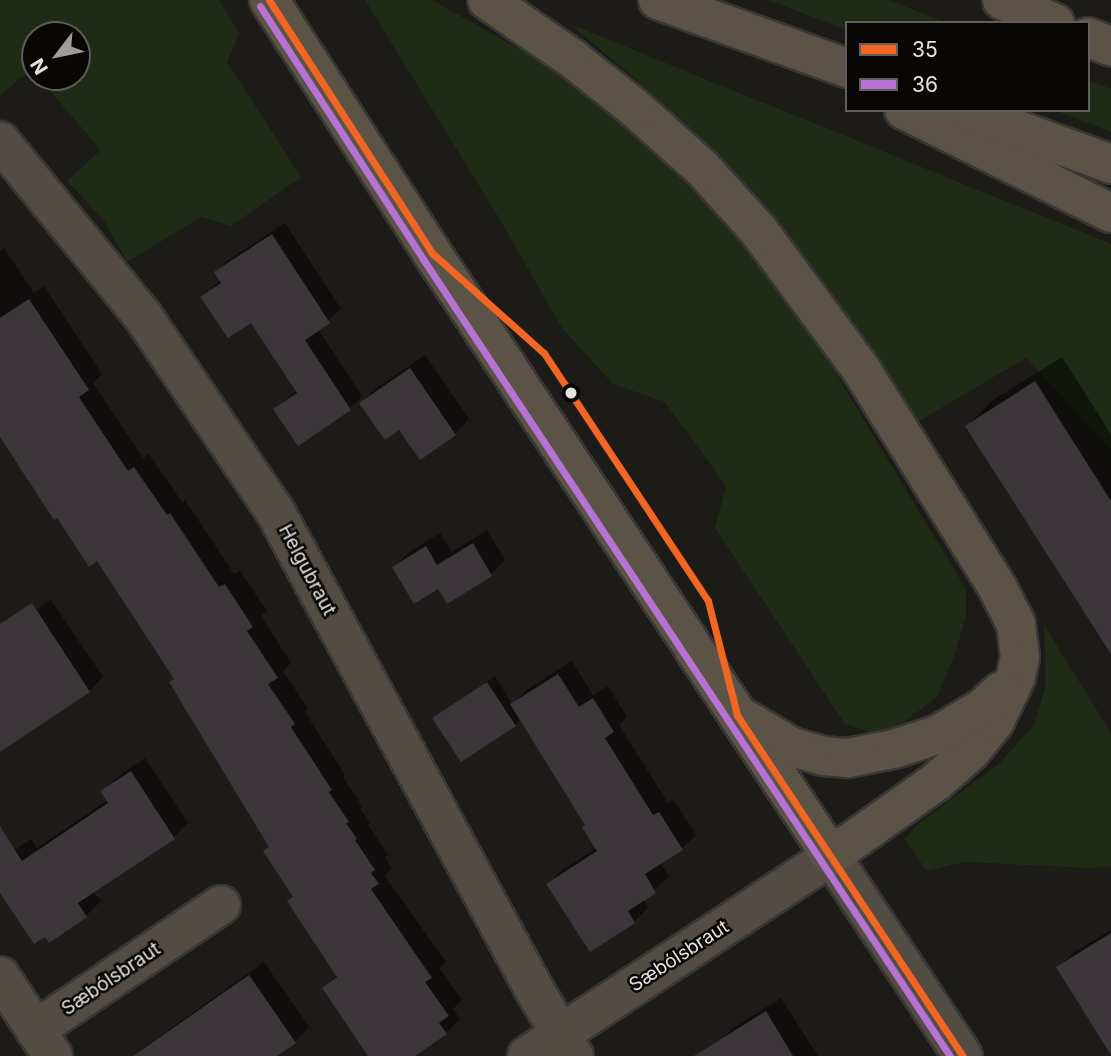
<!DOCTYPE html>
<html>
<head>
<meta charset="utf-8">
<style>
  body { margin:0 }
  #map { position:relative; width:1111px; height:1056px; overflow:hidden; background:#1d1b18; font-family:Inter,sans-serif }
  div>[style] { position:absolute }
  [style*='--x'] { left:calc(var(--x)*1px); top:calc(var(--y)*1px); width:calc(var(--w)*1px); rotate:calc(var(--a)*1deg) }
  .green>* { inset:0; background:#1f2b14 }
  .shadow>* { inset:0; background:#0007 }
  .building>* { inset:0; background:#3c363b }
  .roads { filter:drop-shadow(2px 0 #383735) drop-shadow(-2px 0 #383735) drop-shadow(0 2px #383735) drop-shadow(0 -2px #383735) }
  .minor>* { height:38px; margin:-19px; padding:0 19px; transform-origin:19px; border-radius:19px; background:#524c44 }
  .major>* { height:38px; margin:-19px; padding:0 19px; transform-origin:19px; border-radius:19px; background:#5c5347 }
  .bus-1>* { height:7px; margin:-3.5px; padding:0 3.5px; transform-origin:3.5px; border-radius:3.5px; background:#f26522 }
  .bus-2>* { height:7px; margin:-3.5px; padding:0 3.5px; transform-origin:3.5px; border-radius:3.5px; background:#b673d3 }
  .dots>* { width:19px; height:19px; translate:-50% -50%; box-sizing:border-box; border:4px solid #080705; border-radius:50% }
  span { translate:-50% -50%; white-space:nowrap; text-align:center; line-height:1.15; -webkit-text-stroke:5px #080705; paint-order:stroke }
  .street-label { font-size:19px; color:#e5e3e0 }
  .legend { position:absolute; left:845px; top:21px; width:245px; height:91px; box-sizing:border-box; background:#080705; border:2px solid #605f5d; margin:0; padding:9px 12px; list-style:none; font-size:21px; color:#e5e3e0 }
  .legend li { display:flex; align-items:center; gap:14px; height:35px }
  .legend b { width:35px; border:2px solid #605f5d }
  .north { position:absolute; left:21px; top:21px; width:70px; height:70px; box-sizing:border-box; background:#080705; border:2px solid #605f5d; border-radius:50%; rotate:238deg; font-size:19px; font-weight:700; line-height:28px; text-align:center; color:#e5e3e0 }
  .north::after { content:''; display:block; margin:auto; width:24px; height:32px; background:#9f9d9a; clip-path:polygon(50% 0,100% 100%,50% 72%,0 100%) }
</style>
</head>
<body>
<div id="map">
  <div class="green">
    <i style="clip-path:polygon(0 0,219px 0,239px 33px,227px 62px,301px 177px,231px 226px,201px 217px,127px 262px,105px 222px,67px 181px,101px 150px,38px 77px,77px 77px,77px 35px,35px 35px,35px 74px,31px 70px,0 95px)"></i>
    <i style="clip-path:polygon(365px 0,432px 0,564px 74px,663px 154px,791px 299px,966px 589px,966px 616px,954px 656px,937px 697px,904px 722px,875px 734px,845px 724px,715px 528px,726px 486px,665px 402px,613px 384px,562px 328px,499px 218px)"></i>
    <i style="clip-path:polygon(768px 0,889px 0,946px 23px,847px 23px,847px 30px)"></i>
    <i style="clip-path:polygon(570px 24px,1111px 244px,1111px 449px,1026px 358px,917px 422px,766px 206px,648px 90px)"></i>
    <i style="clip-path:polygon(1088px 80px,1111px 89px,1111px 132px,1054px 110px,1088px 110px)"></i>
    <i style="clip-path:polygon(1044px 625px,1111px 733px,1111px 866px,1088px 868px,964px 862px,927px 871px,904px 839px,918px 824px,1000px 763px,1034px 725px,1046px 684px)"></i>
  </div>
  <div class="shadow">
    <i style="clip-path:polygon(285px 223px,341px 309px,318px 329px,362px 396px,350px 408px,275px 409px,297px 390px,252px 320px,202px 297px,221px 280px,216px 272px,228px 260px)"></i>
    <i style="clip-path:polygon(4px 248px,34px 293px,44px 286px,102px 374px,93px 383px,143px 458px,149px 454px,182px 502px,185px 500px,234px 574px,240px 571px,267px 611px,261px 616px,291px 663px,283px 671px,308px 709px,305px 712px,345px 775px,343px 777px,362px 806px,360px 808px,370px 823px,368px 825px,388px 855px,385px 858px,392px 868px,385px 876px,446px 962px,439px 968px,462px 1000px,453px 1009px,460px 1019px,446px 1033px,412px 1056px,370px 1056px,324px 988px,337px 975px,271px 846px,175px 678px,97px 559px,0 435px,0 251px)"></i>
    <i style="clip-path:polygon(425px 355px,469px 419px,455px 434px,420px 458px,399px 427px,361px 403px,375px 389px)"></i>
    <i style="clip-path:polygon(1062px 357px,1111px 434px,1111px 648px,967px 426px,993px 400px)"></i>
    <i style="clip-path:polygon(487px 530px,505px 560px,491px 574px,438px 587px,394px 567px,408px 553px,440px 533px,452px 552px)"></i>
    <i style="clip-path:polygon(51px 600px,103px 677px,89px 691px,0 751px,0 633px)"></i>
    <i style="clip-path:polygon(572px 661px,593px 695px,608px 686px,627px 717px,619px 725px,668px 803px,673px 799px,696px 835px,681px 849px,660px 862px,669px 877px,643px 899px,648px 908px,634px 922px,548px 884px,562px 870px,597px 848px,587px 824px,521px 719px,515px 725px,435px 718px,495px 676px,512px 704px,526px 690px)"></i>
    <i style="clip-path:polygon(145px 758px,188px 823px,174px 837px,93px 891px,101px 901px,86px 916px,49px 940px,0 889px,0 860px,31px 839px,37px 848px,108px 800px,103px 792px,117px 777px)"></i>
    <i style="clip-path:polygon(1111px 930px,1111px 1052px,1058px 968px,1073px 953px)"></i>
    <i style="clip-path:polygon(264px 962px,309px 1027px,295px 1042px,274px 1056px,132px 1056px)"></i>
    <i style="clip-path:polygon(781px 998px,818px 1056px,727px 1056px,719px 1042px,733px 1028px)"></i>
  </div>
  <div class="building">
    <i style="clip-path:polygon(272px 234px,330px 323px,305px 340px,351px 410px,298px 446px,273px 409px,297px 393px,251px 323px,228px 338px,200px 297px,221px 283px,214px 272px)"></i>
    <i style="clip-path:polygon(29px 299px,89px 390px,79px 397px,128px 471px,134px 467px,167px 515px,170px 513px,219px 587px,225px 584px,253px 627px,247px 631px,278px 678px,268px 684px,295px 724px,291px 727px,332px 790px,329px 792px,349px 822px,346px 823px,357px 839px,355px 840px,375px 870px,371px 873px,379px 884px,371px 889px,432px 978px,425px 982px,449px 1016px,439px 1023px,447px 1034px,415px 1056px,368px 1056px,322px 988px,337px 977px,287px 901px,293px 897px,263px 851px,269px 847px,169px 682px,174px 679px,97px 561px,89px 567px,57px 518px,54px 520px,0 437px,0 318px)"></i>
    <i style="clip-path:polygon(410px 368px,456px 435px,420px 460px,399px 430px,385px 440px,359px 403px)"></i>
    <i style="clip-path:polygon(1035px 381px,1111px 501px,1111px 654px,965px 426px)"></i>
    <i style="clip-path:polygon(473px 543px,492px 576px,447px 604px,438px 589px,414px 604px,392px 567px,426px 546px,437px 565px)"></i>
    <i style="clip-path:polygon(32px 603px,90px 692px,0 752px,0 624px)"></i>
    <i style="clip-path:polygon(558px 674px,579px 707px,593px 698px,614px 732px,605px 738px,653px 815px,659px 812px,683px 850px,645px 874px,656px 893px,628px 911px,635px 923px,590px 952px,546px 884px,597px 851px,582px 827px,585px 825px,510px 704px)"></i>
    <i style="clip-path:polygon(487px 682px,516px 726px,461px 762px,432px 718px)"></i>
    <i style="clip-path:polygon(131px 771px,175px 839px,78px 903px,87px 917px,49px 943px,45px 937px,34px 944px,0 893px,0 826px,22px 861px,108px 803px,100px 791px)"></i>
    <i style="clip-path:polygon(1111px 933px,1111px 1055px,1056px 967px)"></i>
    <i style="clip-path:polygon(249px 975px,296px 1043px,277px 1056px,133px 1056px)"></i>
    <i style="clip-path:polygon(766px 1011px,793px 1056px,694px 1056px)"></i>
  </div>
  <div class="roads">
    <div class="minor">
      <i style="--x:0;--y:141;--w:225;--a:50.8"></i>
      <i style="--x:142;--y:315;--w:239;--a:55.9"></i>
      <i style="--x:276;--y:513;--w:541;--a:61.54"></i>
      <i style="--x:534;--y:989;--w:78;--a:59.2"></i>
      <i style="--x:0;--y:976;--w:96;--a:56.5"></i>
      <i style="--x:35;--y:1030;--w:224;--a:-33.9"></i>
      <i style="--x:527;--y:1056;--w:364;--a:-33.3"></i>
      <i style="--x:831;--y:856;--w:240;--a:56.6"></i>
    </div>
    <div class="major">
      <i style="--x:269;--y:0;--w:301;--a:57.2"></i>
      <i style="--x:432;--y:253;--w:723;--a:56.51"></i>
      <i style="--x:831;--y:856;--w:128;--a:-35.2"></i>
      <i style="--x:936;--y:782;--w:47;--a:-41.5"></i>
      <i style="--x:971;--y:751;--w:38;--a:-51"></i>
      <i style="--x:995;--y:721;--w:49;--a:-64.5"></i>
      <i style="--x:1016;--y:677;--w:20;--a:-79"></i>
      <i style="--x:1020;--y:657;--w:33;--a:-97"></i>
      <i style="--x:1016;--y:624;--w:38;--a:-117"></i>
      <i style="--x:999;--y:590;--w:257;--a:-122"></i>
      <i style="--x:863;--y:372;--w:175;--a:-126.4"></i>
      <i style="--x:759;--y:231;--w:84;--a:-132.1"></i>
      <i style="--x:703;--y:169;--w:90;--a:-138.2"></i>
      <i style="--x:636;--y:109;--w:80;--a:-141.6"></i>
      <i style="--x:573;--y:59;--w:104;--a:-145.5"></i>
      <i style="--x:658;--y:0;--w:201;--a:19.8"></i>
      <i style="--x:1002;--y:0;--w:58;--a:23.5"></i>
      <i style="--x:1088;--y:37;--w:25;--a:23"></i>
      <i style="--x:904;--y:110;--w:231;--a:26.5"></i>
      <i style="--x:963;--y:110;--w:158;--a:20"></i>
      <i style="--x:745;--y:719;--w:55;--a:30.8"></i>
      <i style="--x:792;--y:747;--w:32;--a:16"></i>
      <i style="--x:823;--y:756;--w:25;--a:5"></i>
      <i style="--x:848;--y:758;--w:47;--a:-11.1"></i>
      <i style="--x:894;--y:749;--w:47;--a:-18.4"></i>
      <i style="--x:939;--y:734;--w:52;--a:-31"></i>
      <i style="--x:984;--y:707;--w:23;--a:-43"></i>
    </div>
  </div>
  <div class="bus-1">
    <i style="--x:269;--y:0;--w:301;--a:57.2"></i>
    <i style="--x:432;--y:253;--w:150;--a:41.8"></i>
    <i style="--x:544;--y:353;--w:297;--a:56.5"></i>
    <i style="--x:708;--y:601;--w:118;--a:75.7"></i>
    <i style="--x:737;--y:715;--w:409;--a:56.5"></i>
  </div>
  <div class="bus-2">
    <i style="--x:260;--y:6;--w:301;--a:57.2"></i>
    <i style="--x:423;--y:259;--w:955;--a:56.53"></i>
  </div>
  <div class="dots">
    <i style="left:571px;top:393px;background:#e5e3e0"></i>
  </div>
  <div class="street-label">
    <span style="left:307px;top:570px;rotate:62deg">Helgubraut</span>
    <span style="left:679px;top:956px;rotate:-33deg">Sæbólsbraut</span>
    <span style="left:111px;top:979px;rotate:-34deg">Sæbólsbraut</span>
  </div>
  <ul class="legend">
  <li><b style="height:9px;background:#f26522"></b>35</li>
  <li><b style="height:9px;background:#b673d3"></b>36</li>
  </ul>
  <div class="north">N</div>
</div>
</body>
</html>
